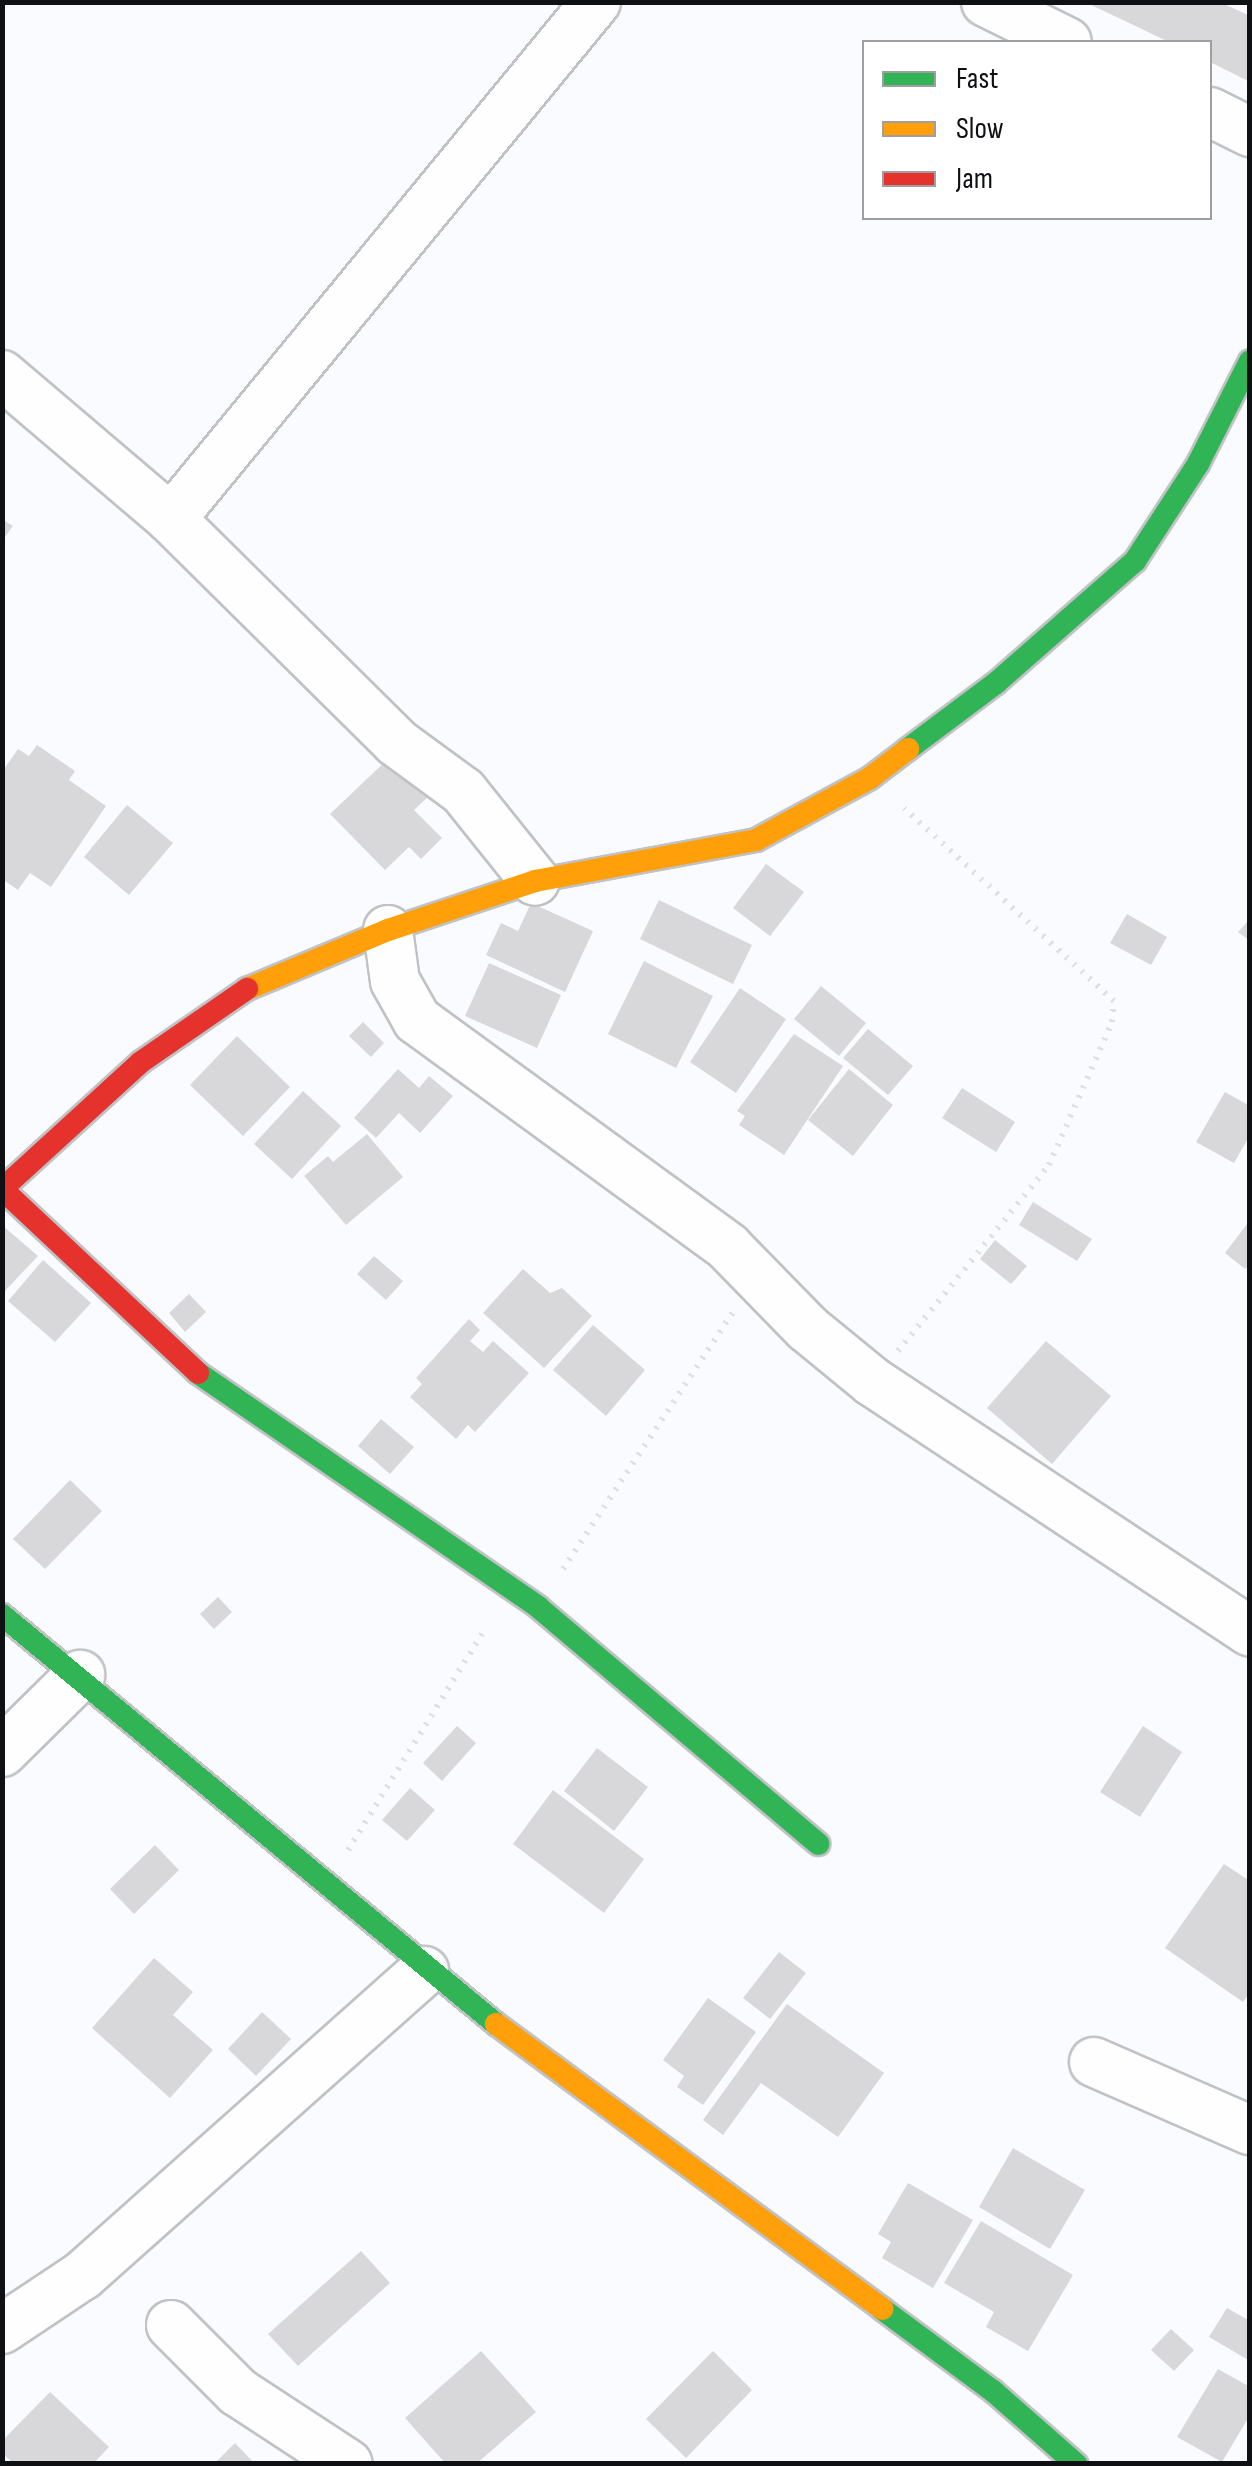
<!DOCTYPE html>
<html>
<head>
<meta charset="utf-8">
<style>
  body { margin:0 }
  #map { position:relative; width:1252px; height:2466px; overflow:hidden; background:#f9fbfe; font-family:"Sofia Sans Condensed",sans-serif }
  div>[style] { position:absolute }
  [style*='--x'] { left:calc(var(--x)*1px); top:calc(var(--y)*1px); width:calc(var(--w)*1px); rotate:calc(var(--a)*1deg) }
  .building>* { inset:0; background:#d8d8db }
  .path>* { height:6px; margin-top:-3px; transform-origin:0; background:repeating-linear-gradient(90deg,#e0e0e1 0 2.5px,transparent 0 10.5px) }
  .roads { filter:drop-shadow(2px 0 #c0c2c6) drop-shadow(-2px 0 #c0c2c6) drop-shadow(0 2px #c0c2c6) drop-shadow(0 -2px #c0c2c6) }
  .street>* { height:48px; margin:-24px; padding:0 24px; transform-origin:24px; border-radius:24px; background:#fefeff }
  .fast>* { height:22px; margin:-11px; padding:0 11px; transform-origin:11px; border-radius:11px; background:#30b455 }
  .slow>* { height:22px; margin:-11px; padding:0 11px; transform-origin:11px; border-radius:11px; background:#ff9f0a }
  .jam>* { height:22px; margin:-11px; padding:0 11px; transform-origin:11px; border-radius:11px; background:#e5322d }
  span { translate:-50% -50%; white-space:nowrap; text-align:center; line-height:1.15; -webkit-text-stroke:8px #fff; paint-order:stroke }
  .frame { position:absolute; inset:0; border:5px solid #0e1014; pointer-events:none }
  .legend { position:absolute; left:862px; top:40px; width:350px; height:180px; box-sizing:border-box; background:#fff; border:2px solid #9f9fa1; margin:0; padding:12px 18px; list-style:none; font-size:30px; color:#0e1014 }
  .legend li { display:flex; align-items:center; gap:20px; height:50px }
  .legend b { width:50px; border:2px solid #9f9fa1 }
</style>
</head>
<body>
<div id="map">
  <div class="building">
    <i style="clip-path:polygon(1087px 3px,1222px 3px,1250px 16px,1250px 82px,1210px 62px,1210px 42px,1169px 42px)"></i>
    <i style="clip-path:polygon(2px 519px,13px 526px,2px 541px)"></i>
    <i style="clip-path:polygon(37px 745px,75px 771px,69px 780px,106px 806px,51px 887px,30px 873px,18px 890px,2px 879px,2px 772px,18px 749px,29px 756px)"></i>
    <i style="clip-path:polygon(391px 756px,429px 796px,414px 810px,442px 838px,421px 859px,409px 847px,385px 870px,330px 814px)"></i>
    <i style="clip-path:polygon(127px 805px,173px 843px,129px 895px,84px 857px)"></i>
    <i style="clip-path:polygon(766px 864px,804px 892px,770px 936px,733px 908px)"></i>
    <i style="clip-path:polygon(659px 900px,752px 945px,733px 984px,640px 939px)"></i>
    <i style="clip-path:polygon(531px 903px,593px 931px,565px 992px,486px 955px,501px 923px,518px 931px)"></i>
    <i style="clip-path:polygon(1127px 914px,1167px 937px,1151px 965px,1110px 943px)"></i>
    <i style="clip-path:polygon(1250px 919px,1250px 941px,1238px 932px)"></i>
    <i style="clip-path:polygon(644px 961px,713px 996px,676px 1068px,608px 1034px)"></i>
    <i style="clip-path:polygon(489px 963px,561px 995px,537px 1048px,465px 1016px)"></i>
    <i style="clip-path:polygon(821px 986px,866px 1023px,839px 1056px,794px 1019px)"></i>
    <i style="clip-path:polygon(740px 988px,786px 1019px,736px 1093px,690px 1062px)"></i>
    <i style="clip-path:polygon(363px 1022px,384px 1043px,371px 1057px,349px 1036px)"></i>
    <i style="clip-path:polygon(868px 1029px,913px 1066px,888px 1095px,843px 1058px)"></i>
    <i style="clip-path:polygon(794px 1034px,843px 1066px,784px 1155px,739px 1125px,745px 1116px,737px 1111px)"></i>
    <i style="clip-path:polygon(237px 1036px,290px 1087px,243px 1136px,190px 1085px)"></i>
    <i style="clip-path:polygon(398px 1069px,419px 1088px,429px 1076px,453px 1096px,420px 1133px,399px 1113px,376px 1138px,354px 1118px)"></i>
    <i style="clip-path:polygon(849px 1069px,893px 1105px,853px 1156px,808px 1120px)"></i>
    <i style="clip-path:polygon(962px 1088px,1015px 1122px,996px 1152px,942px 1118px)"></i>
    <i style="clip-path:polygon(303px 1091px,341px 1126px,292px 1179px,254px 1144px)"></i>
    <i style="clip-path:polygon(1225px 1092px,1250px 1106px,1250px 1135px,1234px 1163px,1196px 1142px)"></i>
    <i style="clip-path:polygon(367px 1134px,403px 1177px,346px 1225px,304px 1176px,328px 1156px,333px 1162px)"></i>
    <i style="clip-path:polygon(1033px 1202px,1092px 1239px,1077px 1261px,1019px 1225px)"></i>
    <i style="clip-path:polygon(1247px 1224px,1250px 1264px,1245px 1269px,1225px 1253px)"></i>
    <i style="clip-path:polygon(2px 1225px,38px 1256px,2px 1294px)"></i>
    <i style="clip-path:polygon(995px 1240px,1027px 1266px,1011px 1284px,980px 1259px)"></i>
    <i style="clip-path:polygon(374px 1256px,403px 1281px,386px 1300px,357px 1274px)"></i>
    <i style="clip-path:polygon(43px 1260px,91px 1303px,55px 1342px,8px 1301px)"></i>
    <i style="clip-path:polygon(523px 1269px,550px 1293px,562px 1288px,592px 1316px,544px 1368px,483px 1313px)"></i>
    <i style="clip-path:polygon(189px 1294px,206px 1312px,185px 1332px,169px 1313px)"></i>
    <i style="clip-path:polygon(469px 1319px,480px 1330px,470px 1341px,483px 1352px,493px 1341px,529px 1373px,475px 1432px,468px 1425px,456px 1439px,410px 1397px,422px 1384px,416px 1378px)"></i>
    <i style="clip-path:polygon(593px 1325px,645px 1370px,606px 1416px,553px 1370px)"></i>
    <i style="clip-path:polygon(1046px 1341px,1111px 1396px,1052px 1464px,987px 1408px)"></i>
    <i style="clip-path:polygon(381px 1419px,414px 1447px,390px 1474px,358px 1446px)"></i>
    <i style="clip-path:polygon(70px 1480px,102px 1511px,45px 1569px,13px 1539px)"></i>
    <i style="clip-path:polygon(218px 1597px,232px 1612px,214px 1629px,200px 1614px)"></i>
    <i style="clip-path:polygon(457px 1726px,476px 1743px,442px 1781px,423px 1763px)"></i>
    <i style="clip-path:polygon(1143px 1726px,1182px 1752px,1140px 1817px,1100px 1792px)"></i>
    <i style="clip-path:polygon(597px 1748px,648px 1787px,614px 1831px,564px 1791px)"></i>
    <i style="clip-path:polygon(410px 1788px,435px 1810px,407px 1841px,382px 1820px)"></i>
    <i style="clip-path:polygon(553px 1790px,644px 1859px,604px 1913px,513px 1844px)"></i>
    <i style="clip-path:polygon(155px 1845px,179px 1870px,134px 1914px,110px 1889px)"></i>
    <i style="clip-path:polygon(1224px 1864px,1250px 1881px,1250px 1992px,1243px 2002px,1165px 1948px)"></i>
    <i style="clip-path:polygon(779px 1952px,806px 1973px,770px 2019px,743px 1998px)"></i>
    <i style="clip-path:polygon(154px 1958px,193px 1992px,173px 2015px,213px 2050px,170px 2098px,92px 2028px)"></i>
    <i style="clip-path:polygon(708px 1998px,756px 2032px,703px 2105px,677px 2087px,684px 2076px,663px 2060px)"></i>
    <i style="clip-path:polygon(787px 2004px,884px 2073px,838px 2137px,761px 2083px,723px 2135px,703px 2120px)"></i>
    <i style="clip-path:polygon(262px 2012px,291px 2039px,256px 2076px,228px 2049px)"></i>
    <i style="clip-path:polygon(1013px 2148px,1085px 2190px,1050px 2249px,979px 2207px)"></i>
    <i style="clip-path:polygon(908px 2183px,973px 2220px,933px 2288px,882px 2258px,891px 2242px,878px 2234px)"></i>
    <i style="clip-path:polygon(981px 2221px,1073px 2275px,1028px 2351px,986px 2327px,994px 2312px,944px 2283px)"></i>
    <i style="clip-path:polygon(361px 2251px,390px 2283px,298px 2366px,268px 2334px)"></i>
    <i style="clip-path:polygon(1227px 2308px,1250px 2321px,1250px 2361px,1209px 2337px)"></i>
    <i style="clip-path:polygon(1171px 2329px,1194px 2350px,1174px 2371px,1151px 2350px)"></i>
    <i style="clip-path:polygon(481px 2351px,536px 2412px,476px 2464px,446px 2464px,405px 2418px)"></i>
    <i style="clip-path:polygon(713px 2351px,752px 2390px,686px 2458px,646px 2419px)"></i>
    <i style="clip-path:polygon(1218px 2369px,1250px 2387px,1250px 2415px,1222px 2462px,1177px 2437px)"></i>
    <i style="clip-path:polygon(50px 2392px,109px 2447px,93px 2464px,14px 2464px,2px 2453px,2px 2441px)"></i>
    <i style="clip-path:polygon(235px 2443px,255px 2464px,214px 2464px)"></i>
  </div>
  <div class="path">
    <i style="--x:898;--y:1351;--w:240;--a:-50.9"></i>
    <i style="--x:1049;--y:1165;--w:156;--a:-66.2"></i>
    <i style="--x:1112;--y:1022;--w:21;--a:-85"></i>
    <i style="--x:1114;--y:1001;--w:285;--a:-137.4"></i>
    <i style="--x:563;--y:1569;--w:308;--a:-56.5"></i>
    <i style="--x:348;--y:1850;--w:262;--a:-58.2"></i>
  </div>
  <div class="roads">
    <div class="street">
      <i style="--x:986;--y:2;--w:90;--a:26.3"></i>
      <i style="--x:1210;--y:112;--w:45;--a:26.6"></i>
      <i style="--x:2;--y:375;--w:222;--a:40.4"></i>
      <i style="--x:171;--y:519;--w:317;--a:44.7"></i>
      <i style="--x:396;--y:742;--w:83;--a:36.2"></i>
      <i style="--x:463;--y:791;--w:115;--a:51.3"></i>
      <i style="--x:171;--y:519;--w:669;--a:-50.58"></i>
      <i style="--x:388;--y:930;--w:51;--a:82.2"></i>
      <i style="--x:395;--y:981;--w:45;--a:60.6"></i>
      <i style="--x:417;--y:1020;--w:385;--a:36.1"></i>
      <i style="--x:728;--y:1247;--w:113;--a:45.7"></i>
      <i style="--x:807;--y:1328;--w:85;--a:39.3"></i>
      <i style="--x:873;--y:1382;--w:452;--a:33.5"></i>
      <i style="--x:2;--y:1752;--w:110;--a:-44.6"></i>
      <i style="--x:1094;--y:2062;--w:170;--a:23.6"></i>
      <i style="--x:171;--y:2325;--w:95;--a:45"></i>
      <i style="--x:238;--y:2392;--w:131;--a:33.2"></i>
      <i style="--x:2;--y:2329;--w:97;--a:-33.7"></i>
      <i style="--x:83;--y:2275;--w:457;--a:-41.7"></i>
    </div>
    <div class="fast">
      <i style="--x:908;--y:749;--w:110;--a:-36.9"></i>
      <i style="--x:996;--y:683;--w:185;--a:-41.3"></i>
      <i style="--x:1135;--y:561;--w:116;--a:-57"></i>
      <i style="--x:1198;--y:464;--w:115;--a:-63.2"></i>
      <i style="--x:198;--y:1373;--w:413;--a:34.5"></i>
      <i style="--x:538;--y:1607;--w:367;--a:40.2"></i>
      <i style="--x:2;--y:1615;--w:641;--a:39.62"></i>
      <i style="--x:882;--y:2309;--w:138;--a:36.5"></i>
      <i style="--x:993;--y:2391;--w:111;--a:41.3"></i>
    </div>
    <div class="slow">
      <i style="--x:247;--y:989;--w:153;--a:-22.7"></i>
      <i style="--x:388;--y:930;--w:155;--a:-18.4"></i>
      <i style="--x:535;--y:881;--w:225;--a:-10.5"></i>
      <i style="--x:756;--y:840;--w:130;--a:-28.5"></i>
      <i style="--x:870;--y:778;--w:48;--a:-37.3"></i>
      <i style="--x:496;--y:2024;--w:480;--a:36.4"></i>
    </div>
    <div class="jam">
      <i style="--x:198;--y:1373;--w:269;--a:-136.8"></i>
      <i style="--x:2;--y:1189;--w:188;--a:-42.4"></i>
      <i style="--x:141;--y:1062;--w:129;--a:-34.6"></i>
    </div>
  </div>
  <div class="frame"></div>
  <ul class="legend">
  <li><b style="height:12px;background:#30b455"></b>Fast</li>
  <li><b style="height:12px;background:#ff9f0a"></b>Slow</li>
  <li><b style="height:12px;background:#e5322d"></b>Jam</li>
  </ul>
</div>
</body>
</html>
